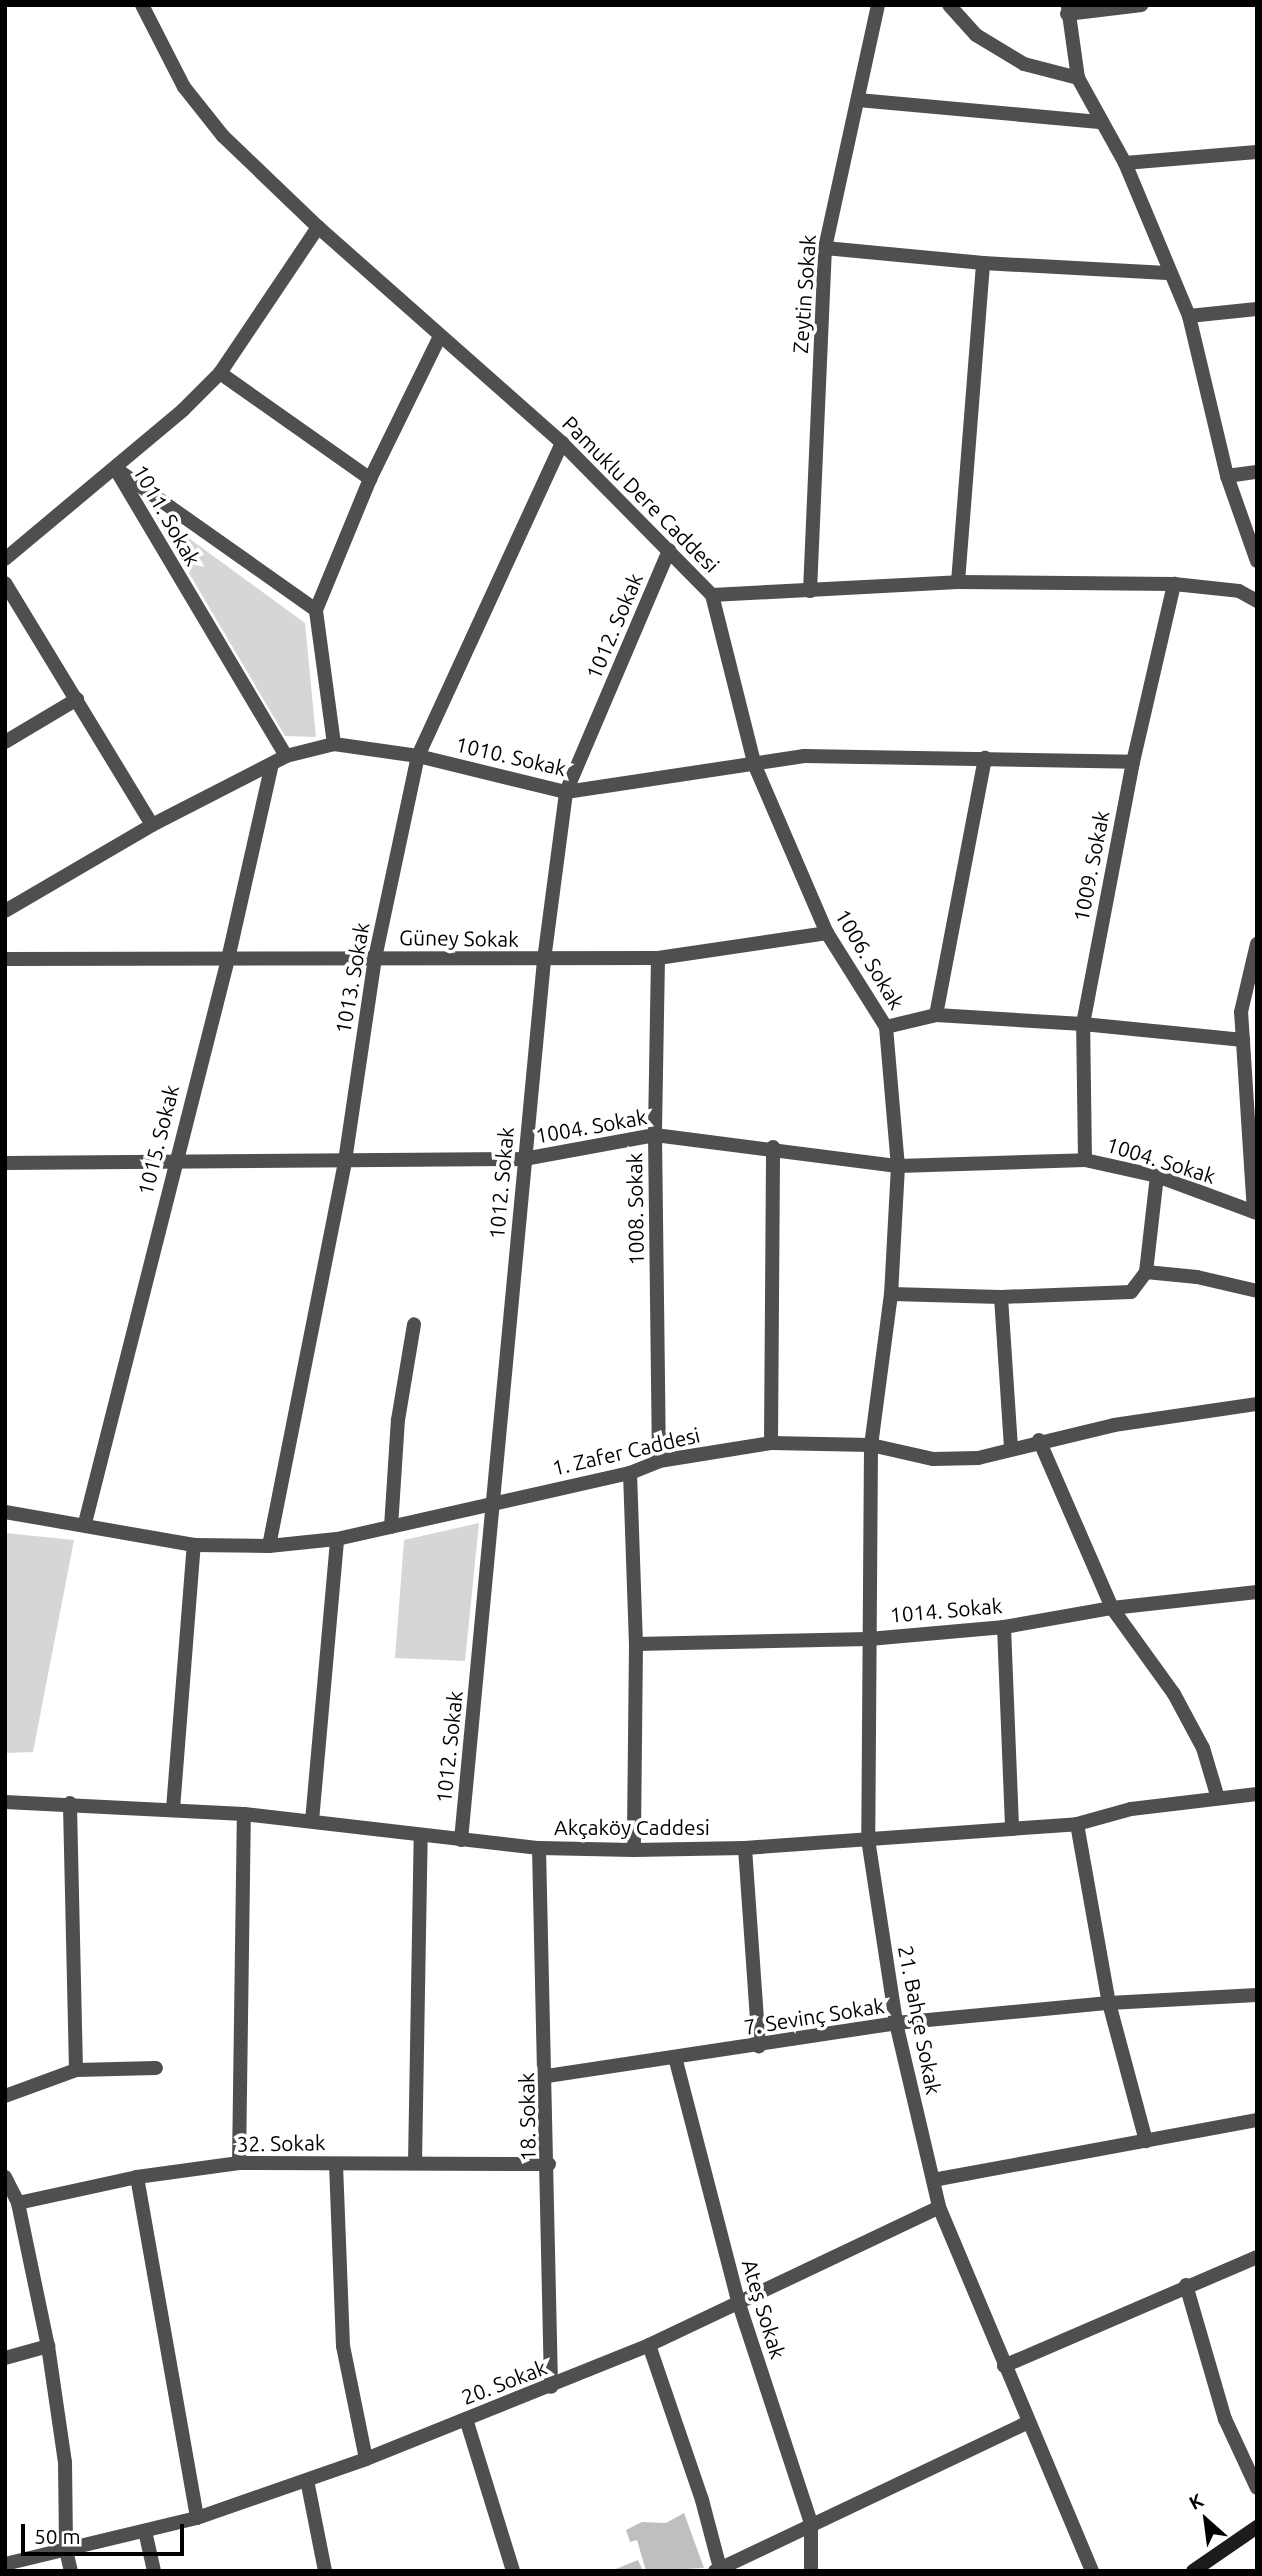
<!DOCTYPE html>
<html>
<head>
<meta charset="utf-8">
<style>
  body { margin:0 }
  #map { position:relative; width:1262px; height:2576px; overflow:hidden; background:#fff; font-family:Ubuntu,sans-serif }
  div>[style] { position:absolute }
  [style*='--x'] { left:calc(var(--x)*1px); top:calc(var(--y)*1px); width:calc(var(--w)*1px); rotate:calc(var(--a)*1deg) }
  .green>* { inset:0; background:#d6d6d6 }
  .building>* { inset:0; background:#bfbfbf }
  .minor>* { height:14px; margin:-7px; padding:0 7px; transform-origin:7px; border-radius:7px; background:#4f4f4f }
  .secondary>* { height:14px; margin:-7px; padding:0 7px; transform-origin:7px; border-radius:7px; background:#1c1c1c }
  span { translate:-50% -50%; white-space:nowrap; text-align:center; line-height:1.15; -webkit-text-stroke:7px #fff; paint-order:stroke }
  .street-label { font-size:21px; color:#000 }
  .frame { position:absolute; inset:0; border:7px solid #000; pointer-events:none }
  .north { position:absolute; left:1171px; top:2485px; width:70px; height:70px; -webkit-text-stroke:5px #fff; paint-order:stroke; rotate:332deg; font-size:19px; font-weight:700; line-height:28px; text-align:center; color:#000 }
  .north::after { content:''; display:block; margin:auto; width:24px; height:32px; background:#000; clip-path:polygon(50% 0,100% 100%,50% 72%,0 100%) }
  .scale { position:absolute; left:21px; top:2524px; width:163px; height:32px; box-sizing:border-box; border:4px solid #000; border-top:0; padding-left:9px; font-size:21px; line-height:24px; white-space:nowrap; color:#000; -webkit-text-stroke:5px #fff; paint-order:stroke }
</style>
</head>
<body>
<div id="map">
  <div class="green">
    <i style="clip-path:polygon(153px 512px,305px 623px,316px 737px,285px 736px)"></i>
    <i style="clip-path:polygon(479px 1523px,465px 1661px,395px 1658px,404px 1540px)"></i>
    <i style="clip-path:polygon(5px 1533px,74px 1540px,33px 1752px,5px 1753px)"></i>
  </div>
  <div class="building">
    <i style="clip-path:polygon(684px 2513px,704px 2568px,646px 2571px,637px 2540px,630px 2542px,626px 2530px,642px 2522px,666px 2523px)"></i>
    <i style="clip-path:polygon(638px 2560px,643px 2571px,611px 2571px)"></i>
  </div>
  <div class="minor">
    <i style="--x:142;--y:5;--w:92;--a:62.9"></i>
    <i style="--x:184;--y:87;--w:63;--a:51.5"></i>
    <i style="--x:223;--y:136;--w:132;--a:43.8"></i>
    <i style="--x:318;--y:227;--w:326;--a:41.5"></i>
    <i style="--x:562;--y:443;--w:214;--a:45.4"></i>
    <i style="--x:712;--y:595;--w:246;--a:-3"></i>
    <i style="--x:958;--y:582;--w:216;--a:0.5"></i>
    <i style="--x:1174;--y:584;--w:65;--a:6.1"></i>
    <i style="--x:1239;--y:591;--w:21;--a:29"></i>
    <i style="--x:949;--y:5;--w:40;--a:48"></i>
    <i style="--x:976;--y:35;--w:56;--a:31.1"></i>
    <i style="--x:1024;--y:64;--w:56;--a:14.5"></i>
    <i style="--x:1078;--y:78;--w:97;--a:61.1"></i>
    <i style="--x:1125;--y:163;--w:166;--a:67.3"></i>
    <i style="--x:1189;--y:316;--w:164;--a:76.6"></i>
    <i style="--x:1227;--y:476;--w:90;--a:70.6"></i>
    <i style="--x:1068;--y:7;--w:72;--a:82"></i>
    <i style="--x:1067;--y:14;--w:75;--a:-6.9"></i>
    <i style="--x:858;--y:100;--w:245;--a:5.2"></i>
    <i style="--x:1125;--y:163;--w:132;--a:-4.8"></i>
    <i style="--x:825;--y:248;--w:159;--a:5.4"></i>
    <i style="--x:983;--y:263;--w:184;--a:3.1"></i>
    <i style="--x:1189;--y:316;--w:68;--a:-5.9"></i>
    <i style="--x:220;--y:373;--w:184;--a:35.2"></i>
    <i style="--x:115;--y:468;--w:335;--a:59.3"></i>
    <i style="--x:119;--y:471;--w:241;--a:35.2"></i>
    <i style="--x:1227;--y:476;--w:30;--a:-8"></i>
    <i style="--x:5;--y:559;--w:232;--a:-39.9"></i>
    <i style="--x:183;--y:410;--w:52;--a:-45"></i>
    <i style="--x:220;--y:373;--w:176;--a:-56.1"></i>
    <i style="--x:958;--y:582;--w:320;--a:-85.5"></i>
    <i style="--x:5;--y:583;--w:283;--a:58.7"></i>
    <i style="--x:810;--y:591;--w:343;--a:-87.5"></i>
    <i style="--x:825;--y:248;--w:249;--a:-77.7"></i>
    <i style="--x:712;--y:595;--w:176;--a:75.9"></i>
    <i style="--x:755;--y:766;--w:182;--a:66.7"></i>
    <i style="--x:827;--y:933;--w:111;--a:57.9"></i>
    <i style="--x:886;--y:1027;--w:140;--a:85.1"></i>
    <i style="--x:898;--y:1166;--w:128;--a:93.1"></i>
    <i style="--x:891;--y:1294;--w:152;--a:97.5"></i>
    <i style="--x:871;--y:1445;--w:394;--a:90.4"></i>
    <i style="--x:868;--y:1839;--w:186;--a:81.3"></i>
    <i style="--x:896;--y:2023;--w:189;--a:76.8"></i>
    <i style="--x:939;--y:2207;--w:395;--a:67.2"></i>
    <i style="--x:5;--y:742;--w:84;--a:-30.8"></i>
    <i style="--x:334;--y:744;--w:135;--a:-97.7"></i>
    <i style="--x:316;--y:610;--w:142;--a:-67.6"></i>
    <i style="--x:370;--y:479;--w:159;--a:-63.9"></i>
    <i style="--x:5;--y:911;--w:170;--a:-30.3"></i>
    <i style="--x:152;--y:825;--w:151;--a:-27.2"></i>
    <i style="--x:286;--y:756;--w:49;--a:-14"></i>
    <i style="--x:334;--y:744;--w:85;--a:8.1"></i>
    <i style="--x:418;--y:756;--w:152;--a:13.7"></i>
    <i style="--x:566;--y:792;--w:241;--a:-8.6"></i>
    <i style="--x:804;--y:756;--w:329;--a:1"></i>
    <i style="--x:658;--y:958;--w:177;--a:91"></i>
    <i style="--x:655;--y:1135;--w:326;--a:89.3"></i>
    <i style="--x:5;--y:959;--w:653;--a:-0.09"></i>
    <i style="--x:658;--y:958;--w:171;--a:-8.4"></i>
    <i style="--x:936;--y:1015;--w:262;--a:-79.2"></i>
    <i style="--x:886;--y:1027;--w:51;--a:-13.5"></i>
    <i style="--x:936;--y:1015;--w:147;--a:3.5"></i>
    <i style="--x:1083;--y:1024;--w:161;--a:5.7"></i>
    <i style="--x:1085;--y:1160;--w:136;--a:-90.8"></i>
    <i style="--x:1083;--y:1024;--w:267;--a:-79.2"></i>
    <i style="--x:1133;--y:762;--w:183;--a:-77"></i>
    <i style="--x:5;--y:1163;--w:519;--a:-0.44"></i>
    <i style="--x:524;--y:1159;--w:133;--a:-10.4"></i>
    <i style="--x:655;--y:1135;--w:245;--a:7.3"></i>
    <i style="--x:898;--y:1166;--w:187;--a:-1.8"></i>
    <i style="--x:1085;--y:1160;--w:74;--a:12.5"></i>
    <i style="--x:1157;--y:1176;--w:107;--a:20.3"></i>
    <i style="--x:1254;--y:1212;--w:200;--a:-93.7"></i>
    <i style="--x:1241;--y:1012;--w:70;--a:-76.8"></i>
    <i style="--x:1146;--y:1272;--w:97;--a:-83.5"></i>
    <i style="--x:891;--y:1294;--w:110;--a:1.6"></i>
    <i style="--x:1001;--y:1297;--w:130;--a:-2.2"></i>
    <i style="--x:1131;--y:1292;--w:25;--a:-53"></i>
    <i style="--x:1146;--y:1272;--w:51;--a:5.6"></i>
    <i style="--x:1197;--y:1277;--w:62;--a:13.1"></i>
    <i style="--x:1001;--y:1297;--w:151;--a:86.2"></i>
    <i style="--x:1039;--y:1440;--w:183;--a:66.5"></i>
    <i style="--x:1112;--y:1608;--w:106;--a:54.2"></i>
    <i style="--x:1174;--y:1694;--w:61;--a:61.8"></i>
    <i style="--x:1203;--y:1748;--w:49;--a:73.4"></i>
    <i style="--x:771;--y:1443;--w:296;--a:-89.6"></i>
    <i style="--x:630;--y:1473;--w:171;--a:88"></i>
    <i style="--x:636;--y:1644;--w:206;--a:90.6"></i>
    <i style="--x:5;--y:1512;--w:192;--a:9.9"></i>
    <i style="--x:194;--y:1545;--w:75;--a:0.8"></i>
    <i style="--x:269;--y:1546;--w:68;--a:-5.9"></i>
    <i style="--x:337;--y:1539;--w:300;--a:-12.7"></i>
    <i style="--x:630;--y:1473;--w:31;--a:-22"></i>
    <i style="--x:659;--y:1461;--w:113;--a:-9.1"></i>
    <i style="--x:771;--y:1443;--w:100;--a:1.1"></i>
    <i style="--x:871;--y:1445;--w:64;--a:12.7"></i>
    <i style="--x:933;--y:1459;--w:45;--a:-1.3"></i>
    <i style="--x:978;--y:1458;--w:140;--a:-13.6"></i>
    <i style="--x:1114;--y:1425;--w:145;--a:-8.4"></i>
    <i style="--x:85;--y:1523;--w:582;--a:-75.77"></i>
    <i style="--x:228;--y:959;--w:196;--a:-77.3"></i>
    <i style="--x:391;--y:1527;--w:107;--a:-86.3"></i>
    <i style="--x:398;--y:1420;--w:97;--a:-80.5"></i>
    <i style="--x:269;--y:1546;--w:392;--a:-78.8"></i>
    <i style="--x:345;--y:1161;--w:205;--a:-81.6"></i>
    <i style="--x:375;--y:958;--w:207;--a:-78"></i>
    <i style="--x:418;--y:756;--w:345;--a:-65.3"></i>
    <i style="--x:1004;--y:1627;--w:202;--a:87.7"></i>
    <i style="--x:636;--y:1644;--w:233;--a:-1.2"></i>
    <i style="--x:869;--y:1639;--w:136;--a:-5.1"></i>
    <i style="--x:1004;--y:1627;--w:110;--a:-10"></i>
    <i style="--x:1112;--y:1608;--w:146;--a:-6.3"></i>
    <i style="--x:5;--y:1802;--w:239;--a:2.9"></i>
    <i style="--x:244;--y:1814;--w:297;--a:6.6"></i>
    <i style="--x:539;--y:1848;--w:95;--a:1.2"></i>
    <i style="--x:634;--y:1850;--w:111;--a:-1"></i>
    <i style="--x:745;--y:1848;--w:333;--a:-4.1"></i>
    <i style="--x:1077;--y:1824;--w:56;--a:-15.5"></i>
    <i style="--x:1131;--y:1809;--w:127;--a:-6.8"></i>
    <i style="--x:173;--y:1809;--w:265;--a:-85.5"></i>
    <i style="--x:312;--y:1821;--w:283;--a:-84.9"></i>
    <i style="--x:1077;--y:1824;--w:182;--a:79.9"></i>
    <i style="--x:1109;--y:2003;--w:143;--a:75"></i>
    <i style="--x:461;--y:1840;--w:884;--a:-84.61"></i>
    <i style="--x:544;--y:960;--w:169;--a:-82.5"></i>
    <i style="--x:566;--y:792;--w:263;--a:-66.9"></i>
    <i style="--x:539;--y:1848;--w:539;--a:88.72"></i>
    <i style="--x:745;--y:1848;--w:199;--a:86"></i>
    <i style="--x:675;--y:2057;--w:252;--a:75.5"></i>
    <i style="--x:738;--y:2301;--w:234;--a:71.8"></i>
    <i style="--x:811;--y:2523;--w:48;--a:90"></i>
    <i style="--x:76;--y:2070;--w:80;--a:-1.4"></i>
    <i style="--x:547;--y:2076;--w:353;--a:-8.6"></i>
    <i style="--x:896;--y:2023;--w:214;--a:-5.4"></i>
    <i style="--x:1109;--y:2003;--w:148;--a:-3.1"></i>
    <i style="--x:5;--y:2096;--w:76;--a:-20.1"></i>
    <i style="--x:76;--y:2070;--w:267;--a:-91.3"></i>
    <i style="--x:239;--y:2163;--w:349;--a:-89.2"></i>
    <i style="--x:415;--y:2163;--w:328;--a:-89"></i>
    <i style="--x:336;--y:2164;--w:182;--a:87.8"></i>
    <i style="--x:343;--y:2346;--w:115;--a:78.5"></i>
    <i style="--x:5;--y:2177;--w:29;--a:63"></i>
    <i style="--x:18;--y:2203;--w:146;--a:78.2"></i>
    <i style="--x:48;--y:2346;--w:117;--a:81.7"></i>
    <i style="--x:65;--y:2462;--w:88;--a:89.3"></i>
    <i style="--x:66;--y:2550;--w:22;--a:77"></i>
    <i style="--x:137;--y:2177;--w:346;--a:80"></i>
    <i style="--x:933;--y:2180;--w:330;--a:-10.5"></i>
    <i style="--x:18;--y:2203;--w:122;--a:-12.3"></i>
    <i style="--x:137;--y:2177;--w:103;--a:-7.8"></i>
    <i style="--x:239;--y:2163;--w:310;--a:0.2"></i>
    <i style="--x:1186;--y:2285;--w:140;--a:73.8"></i>
    <i style="--x:1225;--y:2419;--w:76;--a:65.1"></i>
    <i style="--x:649;--y:2345;--w:164;--a:71.1"></i>
    <i style="--x:702;--y:2500;--w:70;--a:75.2"></i>
    <i style="--x:5;--y:2358;--w:45;--a:-15.6"></i>
    <i style="--x:1004;--y:2366;--w:275;--a:-23.3"></i>
    <i style="--x:466;--y:2419;--w:159;--a:72.8"></i>
    <i style="--x:307;--y:2480;--w:93;--a:78.8"></i>
    <i style="--x:145;--y:2531;--w:41;--a:77.3"></i>
    <i style="--x:5;--y:2564;--w:197;--a:-13.5"></i>
    <i style="--x:197;--y:2518;--w:179;--a:-19.2"></i>
    <i style="--x:366;--y:2459;--w:305;--a:-21.9"></i>
    <i style="--x:649;--y:2345;--w:321;--a:-25.4"></i>
    <i style="--x:715;--y:2571;--w:344;--a:-25.4"></i>
  </div>
  <div class="secondary">
    <i style="--x:1193;--y:2571;--w:78;--a:-34.5"></i>
  </div>
  <div class="street-label">
    <span style="left:804px;top:294px;rotate:-86deg">Zeytin Sokak</span>
    <span style="left:641px;top:494px;rotate:45deg">Pamuklu Dere Caddesi</span>
    <span style="left:167px;top:515px;rotate:60deg">1011. Sokak</span>
    <span style="left:614px;top:626px;rotate:-67deg">1012. Sokak</span>
    <span style="left:511px;top:756px;rotate:13deg">1010. Sokak</span>
    <span style="left:1091px;top:866px;rotate:-79deg">1009. Sokak</span>
    <span style="left:459px;top:938px;rotate:1deg">Güney Sokak</span>
    <span style="left:870px;top:959px;rotate:59deg">1006. Sokak</span>
    <span style="left:352px;top:978px;rotate:-80deg">1013. Sokak</span>
    <span style="left:591px;top:1126px;rotate:-10deg">1004. Sokak</span>
    <span style="left:158px;top:1140px;rotate:-76deg">1015. Sokak</span>
    <span style="left:1161px;top:1160px;rotate:17deg">1004. Sokak</span>
    <span style="left:501px;top:1183px;rotate:-85deg">1012. Sokak</span>
    <span style="left:635px;top:1209px;rotate:-91deg">1008. Sokak</span>
    <span style="left:626px;top:1451px;rotate:-13deg">1. Zafer Caddesi</span>
    <span style="left:946px;top:1610px;rotate:-5deg">1014. Sokak</span>
    <span style="left:449px;top:1747px;rotate:-84deg">1012. Sokak</span>
    <span style="left:632px;top:1827px">Akçaköy Caddesi</span>
    <span style="left:814px;top:2016px;rotate:-9deg">7. Sevinç Sokak</span>
    <span style="left:920px;top:2020px;rotate:79deg">21. Bahçe Sokak</span>
    <span style="left:527px;top:2117px;rotate:-91deg">18. Sokak</span>
    <span style="left:281px;top:2143px;rotate:-1deg">32. Sokak</span>
    <span style="left:764px;top:2309px;rotate:73deg">Ateş Sokak</span>
    <span style="left:504px;top:2382px;rotate:-21deg">20. Sokak</span>
  </div>
  <div class="frame"></div>
  <div class="north">K</div>
  <div class="scale">50 m</div>
</div>
</body>
</html>
